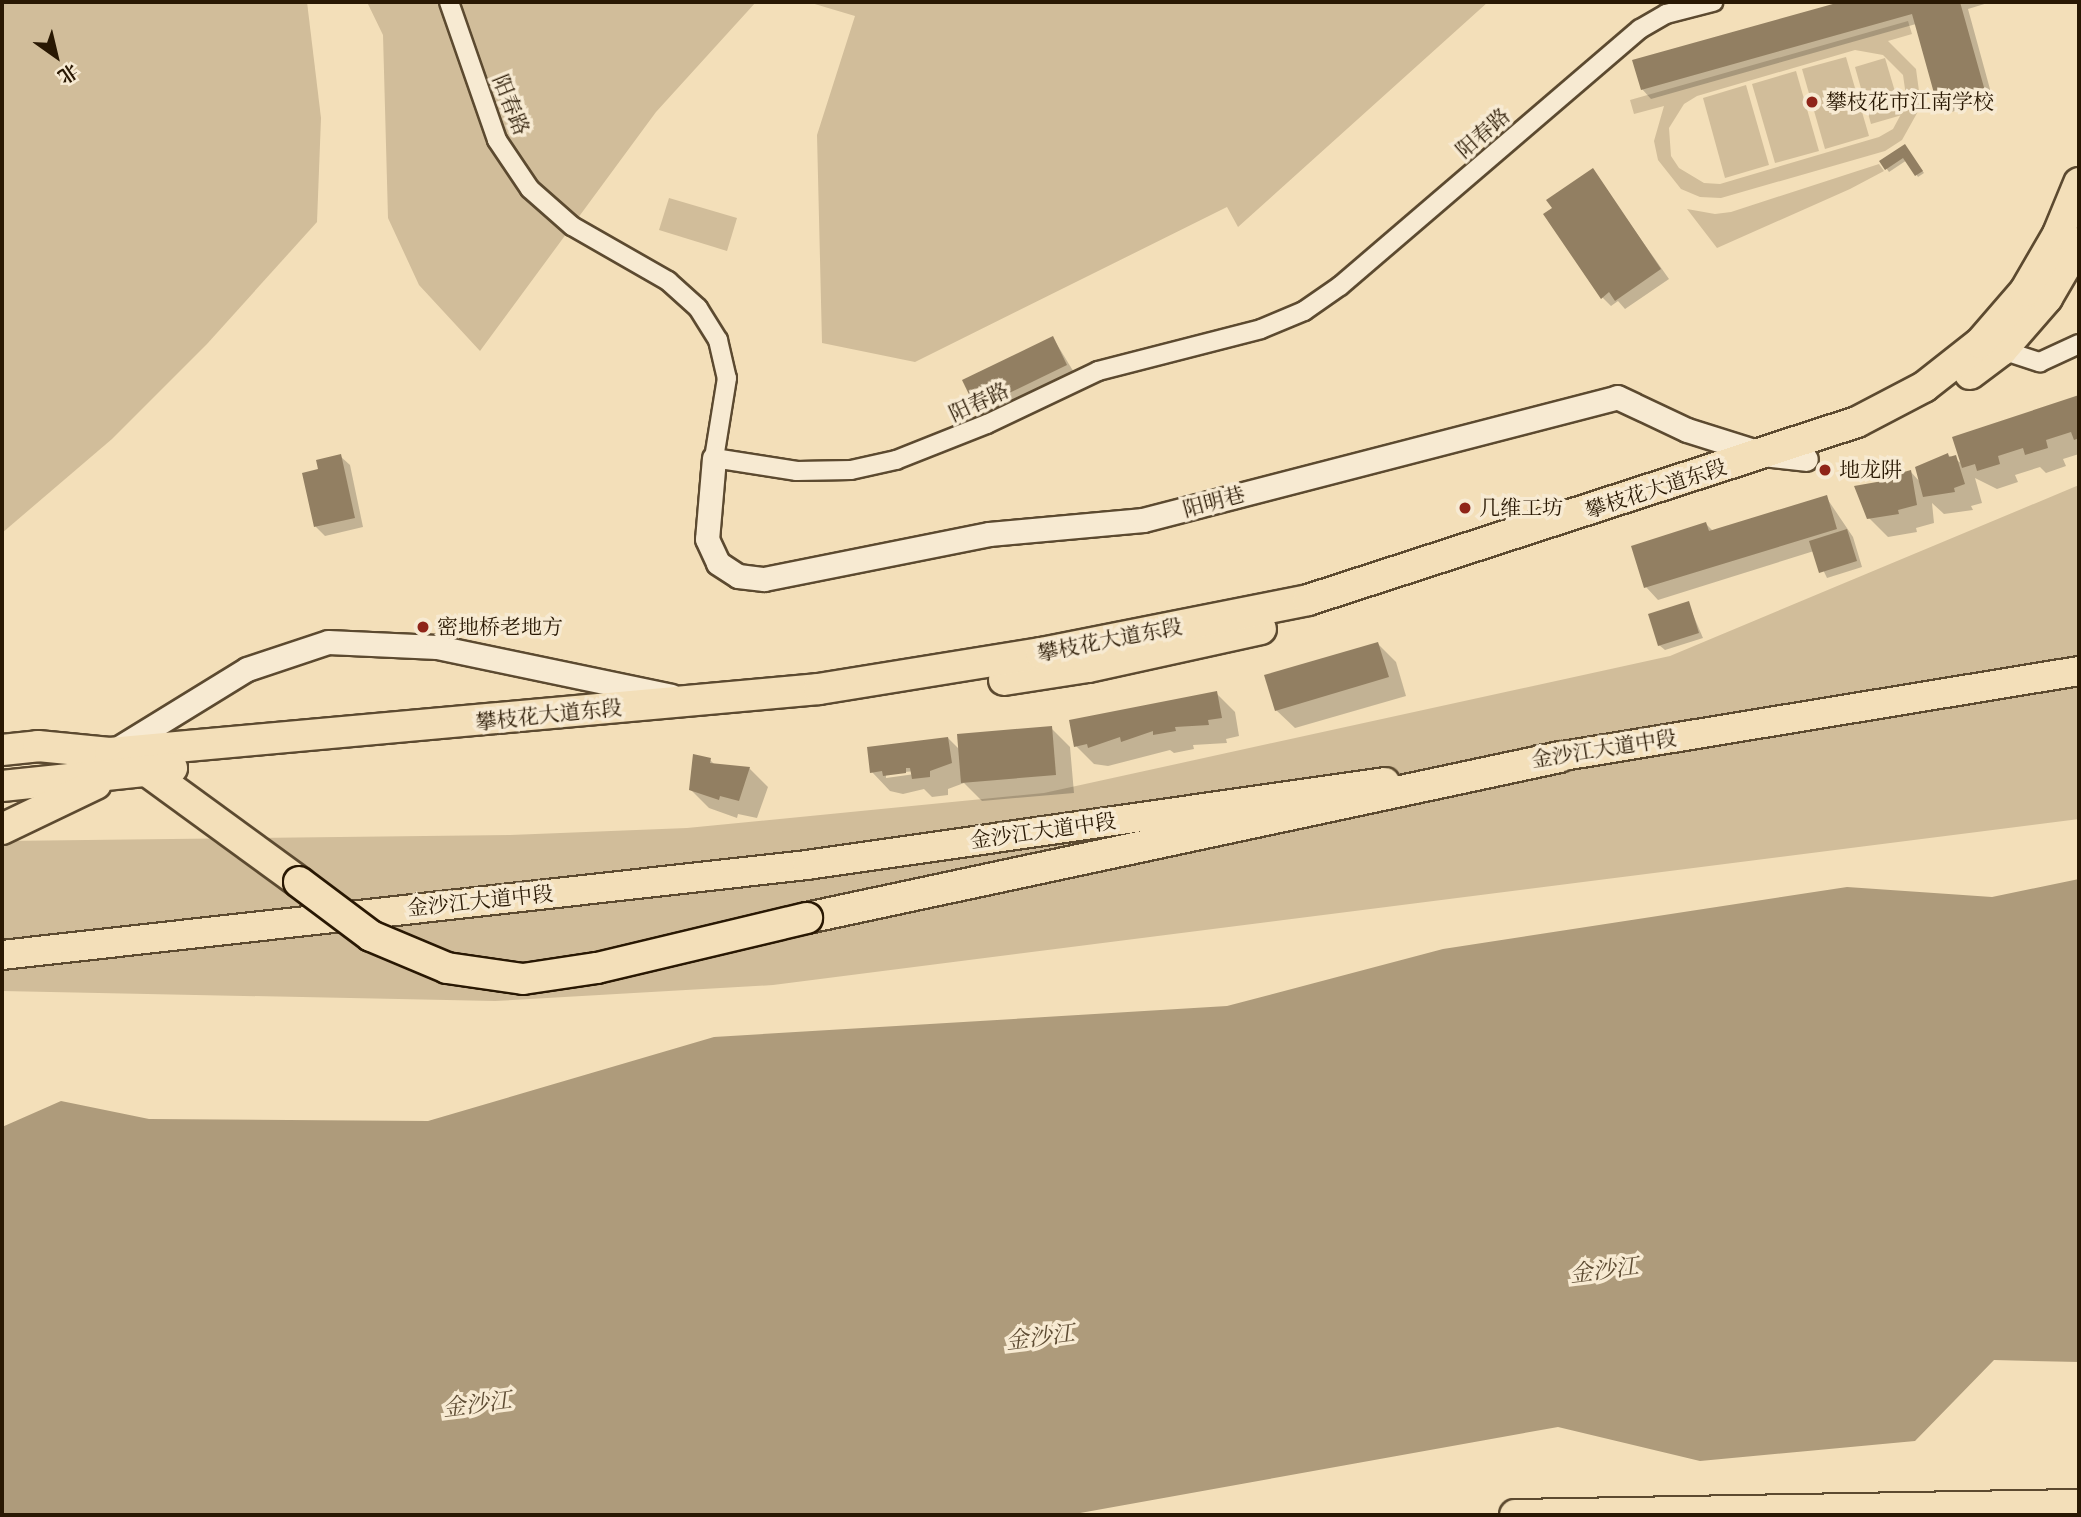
<!DOCTYPE html>
<html>
<head>
<meta charset="utf-8">
<style>
  body { margin:0 }
  #map { position:relative; width:2081px; height:1517px; overflow:hidden; background:#f3dfb9; font-family:Alegreya,"Noto Serif SC",serif }
  div>[style] { position:absolute }
  [style*='--x'] { left:calc(var(--x)*1px); top:calc(var(--y)*1px); width:calc(var(--w)*1px); rotate:calc(var(--a)*1deg) }
  .green>* { inset:0; background:#d1bd9a }
  .water>* { inset:0; background:#ae9b7b }
  .shadow>* { inset:0; background:#0003 }
  .building>* { inset:0; background:#927f62 }
  .roads { filter:drop-shadow(2px 0 #5c4a30) drop-shadow(-2px 0 #5c4a30) drop-shadow(0 2px #5c4a30) drop-shadow(0 -2px #5c4a30) }
  .minor>* { height:18px; margin:-9px; padding:0 9px; transform-origin:9px; border-radius:9px; background:#f7ead2 }
  .tertiary>* { height:23px; margin:-11.5px; padding:0 11.5px; transform-origin:11.5px; border-radius:11.5px; background:#f7ead2 }
  .primary>* { height:28px; margin:-14px; padding:0 14px; transform-origin:14px; border-radius:14px; background:#f3dfb9 }
  .trunk>* { height:30px; margin:-15px; padding:0 15px; transform-origin:15px; border-radius:15px; background:#f3dfb9 }
  .bridges { filter:drop-shadow(2px 0 #291803) drop-shadow(-2px 0 #291803) drop-shadow(0 2px #291803) drop-shadow(0 -2px #291803) }
  .trunk-bridge>* { height:30px; margin:-15px; padding:0 15px; transform-origin:15px; border-radius:15px; background:#f3dfb9 }
  .dots>* { width:19px; height:19px; translate:-50% -50%; box-sizing:border-box; border:4px solid #f7ead2; border-radius:50% }
  span { translate:-50% -50%; white-space:nowrap; text-align:center; line-height:1.15; -webkit-text-stroke:7px #f7ead2; paint-order:stroke }
  .poi-label { font-size:21px; color:#291803 }
  .left { translate:0 -50%; text-align:left }
  .street-label { font-size:21px; color:#291803 }
  .water-label { font-size:23px; color:#5e4c33; font-style:italic }
  .frame { position:absolute; inset:0; border:4px solid #291803; pointer-events:none }
  .north { position:absolute; left:21px; top:21px; width:70px; height:70px; -webkit-text-stroke:5px #f7ead2; paint-order:stroke; rotate:146deg; font-size:19px; font-weight:700; line-height:28px; text-align:center; color:#291803 }
  .north::after { content:''; display:block; margin:auto; width:24px; height:32px; background:#291803; clip-path:polygon(50% 0,100% 100%,50% 72%,0 100%) }
</style>
</head>
<body>
<div id="map">
  <div class="green">
    <i style="clip-path:polygon(2px 2px,307px 2px,321px 118px,317px 222px,207px 344px,112px 439px,2px 533px)"></i>
    <i style="clip-path:polygon(367px 2px,756px 2px,656px 112px,480px 351px,419px 285px,388px 218px,383px 35px)"></i>
    <i style="clip-path:polygon(808px 2px,1488px 2px,1238px 227px,1227px 207px,915px 362px,822px 343px,817px 135px,855px 16px)"></i>
    <i style="clip-path:polygon(evenodd,1908px 21px,1912px 34px,1888px 41px,1916px 69px,1921px 106px,1902px 140px,1885px 151px,1721px 198px,1700px 197px,1681px 189px,1658px 160px,1654px 141px,1664px 106px,1634px 114px,1630px 100px,1908px 21px,1855px 50px,1883px 55px,1903px 75px,1907px 103px,1893px 129px,1879px 137px,1720px 184px,1704px 183px,1679px 168px,1671px 156px,1669px 128px,1684px 104px,1697px 96px,1855px 50px)"></i>
    <i style="clip-path:polygon(1846px 57px,1869px 136px,1825px 149px,1802px 69px)"></i>
    <i style="clip-path:polygon(1885px 58px,1902px 115px,1871px 124px,1855px 67px)"></i>
    <i style="clip-path:polygon(1796px 71px,1819px 151px,1775px 163px,1752px 84px)"></i>
    <i style="clip-path:polygon(1746px 85px,1769px 165px,1725px 178px,1703px 98px)"></i>
    <i style="clip-path:polygon(1879px 164px,1884px 171px,1850px 189px,1717px 248px,1687px 209px,1715px 214px,1731px 212px)"></i>
    <i style="clip-path:polygon(669px 198px,737px 218px,727px 251px,659px 230px)"></i>
    <i style="clip-path:polygon(2079px 485px,2079px 819px,773px 985px,495px 1001px,2px 991px,2px 841px,510px 835px,687px 828px,1044px 793px,1670px 656px)"></i>
  </div>
  <div class="water">
    <i style="clip-path:polygon(2079px 879px,2079px 1362px,1994px 1360px,1915px 1441px,1700px 1461px,1558px 1427px,1069px 1515px,2px 1515px,2px 1127px,61px 1101px,149px 1119px,428px 1121px,714px 1037px,1227px 1006px,1443px 949px,1847px 887px,1992px 897px)"></i>
  </div>
  <div class="shadow">
    <i style="clip-path:polygon(1846px 2px,1991px 2px,1968px 9px,1993px 100px,1948px 113px,1939px 103px,1916px 24px,1651px 99px,1642px 89px,1634px 62px)"></i>
    <i style="clip-path:polygon(1907px 149px,1924px 173px,1918px 177px,1907px 160px,1889px 172px,1882px 162px)"></i>
    <i style="clip-path:polygon(1592px 170px,1669px 279px,1625px 309px,1618px 301px,1611px 306px,1602px 297px,1554px 209px)"></i>
    <i style="clip-path:polygon(1053px 338px,1075px 374px,987px 417px,978px 408px)"></i>
    <i style="clip-path:polygon(2079px 397px,2079px 454px,2063px 459px,2066px 466px,2046px 473px,2040px 467px,2015px 475px,2018px 482px,1997px 489px,1975px 478px,1982px 503px,1971px 506px,1973px 510px,1944px 514px,1932px 503px,1934px 523px,1916px 528px,1917px 532px,1888px 537px,1869px 518px,1896px 481px,1910px 471px,1921px 483px,1948px 455px,1963px 464px,1954px 438px)"></i>
    <i style="clip-path:polygon(340px 456px,350px 465px,363px 527px,325px 536px,316px 527px,320px 471px)"></i>
    <i style="clip-path:polygon(1826px 497px,1853px 537px,1862px 567px,1827px 578px,1814px 551px,1658px 600px,1646px 587px,1706px 524px,1714px 532px)"></i>
    <i style="clip-path:polygon(1688px 603px,1703px 638px,1665px 650px,1659px 645px)"></i>
    <i style="clip-path:polygon(1378px 644px,1396px 662px,1406px 696px,1295px 728px,1276px 710px)"></i>
    <i style="clip-path:polygon(1216px 693px,1235px 712px,1239px 736px,1226px 739px,1227px 743px,1193px 745px,1194px 749px,1174px 753px,1170px 750px,1108px 766px,1094px 764px,1076px 746px)"></i>
    <i style="clip-path:polygon(evenodd,1051px 728px,1070px 747px,1074px 793px,982px 801px,964px 783px,948px 789px,948px 795px,932px 797px,924px 789px,903px 794px,890px 791px,872px 772px,948px 738px,961px 751px,1051px 728px,915px 771px,915px 774px,886px 778px,886px 774px,915px 771px)"></i>
    <i style="clip-path:polygon(710px 760px,716px 766px,749px 768px,768px 787px,757px 818px,738px 814px,737px 818px,709px 808px,690px 789px)"></i>
  </div>
  <div class="building">
    <i style="clip-path:polygon(1840px 2px,1960px 2px,1985px 91px,1937px 104px,1912px 14px,1641px 90px,1632px 60px)"></i>
    <i style="clip-path:polygon(1905px 144px,1923px 171px,1915px 176px,1903px 158px,1885px 170px,1879px 161px)"></i>
    <i style="clip-path:polygon(1593px 168px,1661px 269px,1615px 301px,1609px 292px,1601px 299px,1543px 214px,1552px 208px,1546px 200px)"></i>
    <i style="clip-path:polygon(1053px 336px,1067px 365px,976px 409px,962px 380px)"></i>
    <i style="clip-path:polygon(2079px 395px,2079px 438px,2074px 440px,2071px 432px,2046px 440px,2048px 448px,2025px 455px,2023px 448px,1998px 456px,2000px 464px,1977px 471px,1975px 464px,1962px 468px,1952px 437px)"></i>
    <i style="clip-path:polygon(1948px 453px,1949px 457px,1956px 455px,1965px 484px,1954px 488px,1955px 492px,1923px 497px,1915px 467px)"></i>
    <i style="clip-path:polygon(341px 454px,355px 518px,314px 527px,302px 473px,318px 469px,316px 460px)"></i>
    <i style="clip-path:polygon(1911px 470px,1917px 505px,1898px 510px,1899px 514px,1867px 519px,1854px 486px,1894px 479px,1893px 475px)"></i>
    <i style="clip-path:polygon(1827px 495px,1837px 529px,1644px 588px,1631px 546px,1706px 522px,1709px 531px)"></i>
    <i style="clip-path:polygon(1847px 529px,1857px 561px,1819px 573px,1809px 541px)"></i>
    <i style="clip-path:polygon(1689px 601px,1699px 633px,1658px 646px,1648px 614px)"></i>
    <i style="clip-path:polygon(1378px 642px,1389px 677px,1275px 711px,1264px 675px)"></i>
    <i style="clip-path:polygon(1217px 691px,1222px 718px,1208px 720px,1209px 725px,1175px 727px,1176px 731px,1153px 735px,1153px 731px,1121px 742px,1120px 737px,1088px 748px,1087px 744px,1074px 747px,1069px 720px)"></i>
    <i style="clip-path:polygon(1052px 726px,1056px 775px,961px 783px,957px 734px)"></i>
    <i style="clip-path:polygon(948px 737px,952px 763px,930px 771px,930px 777px,912px 779px,910px 768px,906px 768px,906px 773px,883px 776px,882px 771px,870px 773px,867px 747px)"></i>
    <i style="clip-path:polygon(693px 754px,711px 758px,710px 763px,750px 767px,739px 801px,720px 796px,719px 800px,689px 790px)"></i>
  </div>
  <div class="roads">
    <div class="minor">
      <i style="--x:449;--y:2;--w:146;--a:70.8"></i>
      <i style="--x:497;--y:140;--w:59;--a:56"></i>
      <i style="--x:530;--y:189;--w:56;--a:41.4"></i>
      <i style="--x:572;--y:226;--w:111;--a:29.8"></i>
      <i style="--x:668;--y:281;--w:40;--a:42"></i>
      <i style="--x:698;--y:308;--w:38;--a:58"></i>
      <i style="--x:718;--y:340;--w:39;--a:77"></i>
      <i style="--x:727;--y:378;--w:81;--a:99.2"></i>
      <i style="--x:714;--y:458;--w:84;--a:8.9"></i>
      <i style="--x:797;--y:471;--w:54;--a:-1.1"></i>
      <i style="--x:851;--y:470;--w:46;--a:-12.5"></i>
      <i style="--x:896;--y:460;--w:98;--a:-21.6"></i>
      <i style="--x:987;--y:424;--w:123;--a:-25.5"></i>
      <i style="--x:1098;--y:371;--w:168;--a:-14.4"></i>
      <i style="--x:1261;--y:329;--w:47;--a:-22.7"></i>
      <i style="--x:1304;--y:311;--w:44;--a:-34.8"></i>
      <i style="--x:1340;--y:286;--w:395;--a:-40.6"></i>
      <i style="--x:1640;--y:29;--w:30;--a:-30"></i>
      <i style="--x:1666;--y:14;--w:49;--a:-14.3"></i>
      <i style="--x:2002;--y:350;--w:40;--a:18"></i>
      <i style="--x:2040;--y:362;--w:43;--a:-24.8"></i>
    </div>
    <div class="tertiary">
      <i style="--x:714;--y:458;--w:81;--a:94.9"></i>
      <i style="--x:707;--y:539;--w:26;--a:65"></i>
      <i style="--x:718;--y:563;--w:24;--a:33"></i>
      <i style="--x:738;--y:576;--w:26;--a:7"></i>
      <i style="--x:764;--y:579;--w:229;--a:-11.3"></i>
      <i style="--x:989;--y:534;--w:155;--a:-5.2"></i>
      <i style="--x:1143;--y:520;--w:490;--a:-14.5"></i>
      <i style="--x:1617;--y:397;--w:77;--a:25.2"></i>
      <i style="--x:1687;--y:430;--w:80;--a:17.5"></i>
      <i style="--x:1763;--y:454;--w:43;--a:6.6"></i>
      <i style="--x:112;--y:752;--w:158;--a:-31.6"></i>
      <i style="--x:247;--y:669;--w:85;--a:-18.4"></i>
      <i style="--x:328;--y:642;--w:109;--a:2.6"></i>
      <i style="--x:437;--y:647;--w:239;--a:11.8"></i>
    </div>
    <div class="primary">
      <i style="--x:1539;--y:760;--w:547;--a:-9.36"></i>
      <i style="--x:2;--y:955;--w:810;--a:-6.38"></i>
      <i style="--x:807;--y:865;--w:584;--a:-8.17"></i>
    </div>
    <div class="trunk">
      <i style="--x:1970;--y:374;--w:40;--a:-37"></i>
      <i style="--x:2002;--y:350;--w:69;--a:-49.1"></i>
      <i style="--x:2047;--y:298;--w:64;--a:-59.8"></i>
      <i style="--x:1004;--y:680;--w:85;--a:-8.8"></i>
      <i style="--x:1088;--y:667;--w:177;--a:-12.4"></i>
      <i style="--x:2;--y:750;--w:36;--a:-6"></i>
      <i style="--x:38;--y:746;--w:72;--a:5.6"></i>
      <i style="--x:110;--y:753;--w:712;--a:-5.16"></i>
      <i style="--x:819;--y:689;--w:225;--a:-9.2"></i>
      <i style="--x:1041;--y:653;--w:272;--a:-11.2"></i>
      <i style="--x:1308;--y:600;--w:577;--a:-17.96"></i>
      <i style="--x:1857;--y:422;--w:76;--a:-27.6"></i>
      <i style="--x:1924;--y:387;--w:71;--a:-38.2"></i>
      <i style="--x:1980;--y:343;--w:69;--a:-49.1"></i>
      <i style="--x:2025;--y:291;--w:66;--a:-59.9"></i>
      <i style="--x:2058;--y:234;--w:55;--a:-67.6"></i>
      <i style="--x:147;--y:771;--w:188;--a:36.1"></i>
      <i style="--x:2;--y:786;--w:171;--a:-6"></i>
      <i style="--x:2;--y:829;--w:104;--a:-25.6"></i>
      <i style="--x:807;--y:918;--w:770;--a:-12.07"></i>
      <i style="--x:1515;--y:1515;--w:564;--a:-1.02"></i>
    </div>
  </div>
  <div class="bridges">
    <div class="trunk-bridge">
      <i style="--x:299;--y:882;--w:90;--a:36.9"></i>
      <i style="--x:371;--y:936;--w:82;--a:22.8"></i>
      <i style="--x:447;--y:968;--w:77;--a:8.2"></i>
      <i style="--x:523;--y:979;--w:75;--a:-8.5"></i>
      <i style="--x:597;--y:968;--w:216;--a:-13.4"></i>
    </div>
  </div>
  <div class="dots">
    <i style="left:1812px;top:102px;background:#8f2418"></i>
    <i style="left:1825px;top:470px;background:#8f2418"></i>
    <i style="left:1465px;top:508px;background:#8f2418"></i>
    <i style="left:423px;top:627px;background:#8f2418"></i>
  </div>
  <div class="poi-label">
    <span class="left" style="left:1826px;top:102px">攀枝花市江南学校</span>
    <span class="left" style="left:1839px;top:470px">地龙阱</span>
    <span class="left" style="left:1479px;top:508px">几维工坊</span>
    <span class="left" style="left:437px;top:627px">密地桥老地方</span>
  </div>
  <div class="street-label">
    <span style="left:511px;top:105px;rotate:68deg">阳春路</span>
    <span style="left:1483px;top:133px;rotate:-41deg">阳春路</span>
    <span style="left:979px;top:402px;rotate:-25deg">阳春路</span>
    <span style="left:1656px;top:489px;rotate:-18deg">攀枝花大道东段</span>
    <span style="left:1214px;top:502px;rotate:-15deg">阳明巷</span>
    <span style="left:1110px;top:640px;rotate:-11deg">攀枝花大道东段</span>
    <span style="left:549px;top:715px;rotate:-6deg">攀枝花大道东段</span>
    <span style="left:1604px;top:749px;rotate:-9deg">金沙江大道中段</span>
    <span style="left:1043px;top:831px;rotate:-8deg">金沙江大道中段</span>
    <span style="left:480px;top:901px;rotate:-6deg">金沙江大道中段</span>
  </div>
  <div class="water-label">
    <span style="left:1604px;top:1271px;rotate:-7deg">金沙江</span>
    <span style="left:1040px;top:1338px;rotate:-7deg">金沙江</span>
    <span style="left:477px;top:1405px;rotate:-7deg">金沙江</span>
  </div>
  <div class="frame"></div>
  <div class="north">北</div>
</div>
</body>
</html>
